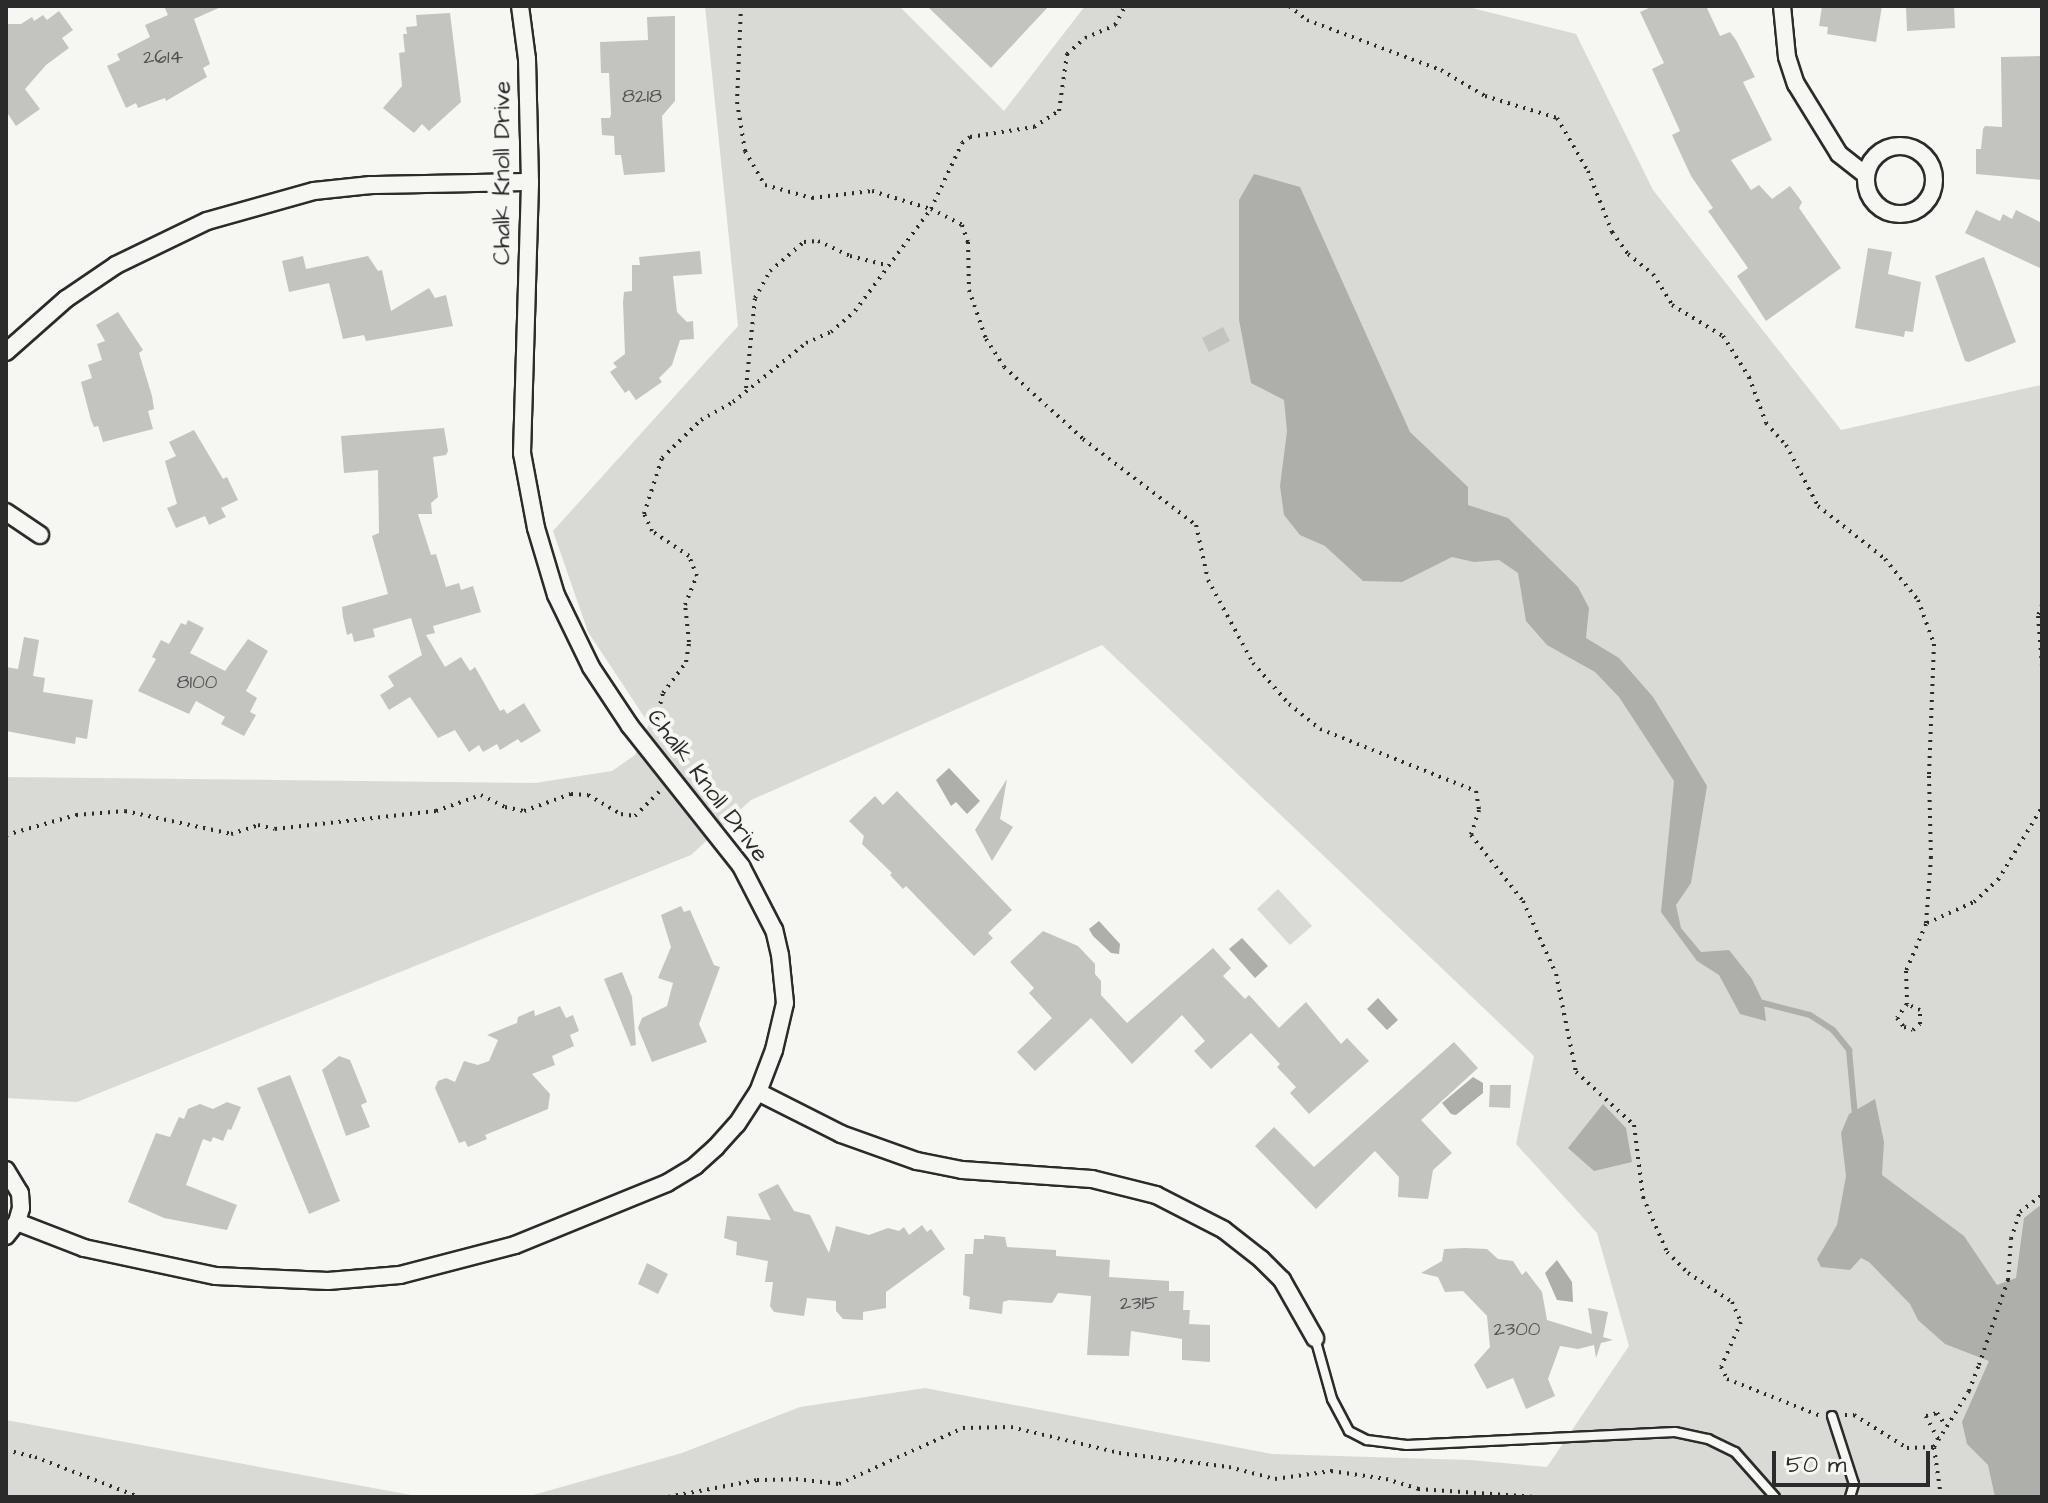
<!DOCTYPE html>
<html>
<head>
<meta charset="utf-8">
<style>
  body { margin:0 }
  #map { position:relative; width:2048px; height:1503px; overflow:hidden; background:#f6f6f2; font-family:"Architects Daughter",sans-serif }
  div>[style] { position:absolute }
  [style*='--x'] { left:calc(var(--x)*1px); top:calc(var(--y)*1px); width:calc(var(--w)*1px); rotate:calc(var(--a)*1deg) }
  .green>* { inset:0; background:#d9d9d5 }
  .water>* { inset:0; background:#aeaeab }
  .stream>* { height:6px; margin:-3px; padding:0 3px; transform-origin:3px; border-radius:3px; background:#aeaeab }
  .building>* { inset:0; background:#c3c3c0 }
  .path>* { height:4px; margin-top:-2px; transform-origin:0; background:repeating-linear-gradient(90deg,#2b2b2b 0 2px,transparent 0 8px) }
  .roads { filter:drop-shadow(2px 0 #2b2b2b) drop-shadow(-2px 0 #2b2b2b) drop-shadow(0 2px #2b2b2b) drop-shadow(0 -2px #2b2b2b) }
  .lane>* { height:8px; margin:-4px; padding:0 4px; transform-origin:4px; border-radius:4px; background:#f6f6f2 }
  .street>* { height:16px; margin:-8px; padding:0 8px; transform-origin:8px; border-radius:8px; background:#f6f6f2 }
  .street>.ring { margin:-8px; padding:0; box-sizing:content-box; background:none; border:16px solid #f6f6f2; border-radius:50% }
  span { translate:-50% -50%; white-space:nowrap; text-align:center; line-height:1.15; -webkit-text-stroke:8px #f6f6f2; paint-order:stroke }
  .number-label { font-size:20px; color:#515150 }
  .number-label span { -webkit-text-stroke-width:0 }
  .street-label { font-size:24px; color:#2b2b2b }
  .frame { position:absolute; inset:0; border:8px solid #2b2b2b; pointer-events:none }
  .scale { position:absolute; left:1772px; top:1451px; width:158px; height:36px; box-sizing:border-box; border:4px solid #2b2b2b; border-top:0; padding-left:10px; font-size:24px; line-height:28px; white-space:nowrap; color:#2b2b2b; -webkit-text-stroke:6px #f6f6f2; paint-order:stroke }
</style>
</head>
<body>
<div id="map">
  <div class="green">
    <i style="clip-path:polygon(705px 6px,899px 6px,1004px 111px,1085px 6px,1464px 6px,1576px 34px,1653px 190px,1841px 430px,2041px 385px,2042px 381px,2042px 1497px,526px 1497px,682px 1453px,800px 1407px,925px 1388px,1272px 1454px,1470px 1460px,1547px 1467px,1629px 1346px,1597px 1233px,1516px 1144px,1534px 1056px,1102px 645px,751px 800px,691px 855px,77px 1102px,6px 1098px,6px 777px,535px 783px,612px 771px,635px 755px,649px 724px,588px 632px,553px 531px,738px 326px)"></i>
    <i style="clip-path:polygon(1278px 889px,1312px 926px,1290px 945px,1257px 909px)"></i>
    <i style="clip-path:polygon(6px 1420px,422px 1497px,6px 1497px)"></i>
  </div>
  <div class="water">
    <i style="clip-path:polygon(1254px 174px,1300px 187px,1410px 432px,1468px 487px,1468px 505px,1508px 518px,1578px 587px,1589px 608px,1586px 638px,1619px 658px,1653px 697px,1683px 746px,1707px 786px,1691px 883px,1676px 905px,1681px 928px,1701px 952px,1729px 950px,1752px 979px,1764px 1004px,1766px 1021px,1740px 1014px,1719px 975px,1697px 961px,1661px 912px,1674px 781px,1619px 697px,1595px 672px,1547px 645px,1526px 621px,1518px 573px,1499px 560px,1474px 562px,1452px 557px,1402px 582px,1363px 581px,1325px 546px,1300px 535px,1284px 515px,1280px 486px,1287px 431px,1284px 400px,1251px 383px,1239px 320px,1239px 200px)"></i>
    <i style="clip-path:polygon(949px 768px,980px 801px,967px 814px,956px 802px,951px 806px,936px 780px)"></i>
    <i style="clip-path:polygon(1099px 921px,1120px 944px,1119px 954px,1111px 953px,1093px 936px,1089px 929px)"></i>
    <i style="clip-path:polygon(1242px 938px,1268px 966px,1255px 978px,1229px 949px)"></i>
    <i style="clip-path:polygon(1378px 998px,1398px 1020px,1387px 1030px,1367px 1009px)"></i>
    <i style="clip-path:polygon(1473px 1077px,1483px 1083px,1483px 1093px,1456px 1115px,1451px 1114px,1442px 1103px)"></i>
    <i style="clip-path:polygon(1875px 1099px,1884px 1142px,1882px 1175px,1964px 1236px,1997px 1285px,2016px 1278px,2024px 1218px,2042px 1204px,2042px 1497px,1995px 1497px,1988px 1465px,1967px 1444px,1962px 1422px,1989px 1361px,1945px 1344px,1918px 1320px,1910px 1304px,1869px 1262px,1861px 1258px,1850px 1270px,1821px 1267px,1817px 1259px,1837px 1225px,1846px 1176px,1841px 1133px,1849px 1114px)"></i>
    <i style="clip-path:polygon(1603px 1104px,1626px 1128px,1632px 1162px,1594px 1171px,1568px 1148px)"></i>
    <i style="clip-path:polygon(1557px 1260px,1572px 1282px,1573px 1302px,1557px 1300px,1545px 1273px)"></i>
  </div>
  <div class="stream">
    <i style="--x:1759;--y:1002;--w:53;--a:14.3"></i>
    <i style="--x:1810;--y:1015;--w:27;--a:33"></i>
    <i style="--x:1833;--y:1030;--w:26;--a:51"></i>
    <i style="--x:1849;--y:1050;--w:66;--a:84.8"></i>
  </div>
  <div class="building">
    <i style="clip-path:polygon(164px 6px,223px 6px,194px 19px,210px 64px,203px 68px,207px 77px,166px 101px,165px 98px,138px 108px,136px 103px,126px 108px,107px 66px,120px 60px,117px 54px,150px 37px,145px 25px,168px 15px)"></i>
    <i style="clip-path:polygon(927px 6px,1049px 6px,991px 68px)"></i>
    <i style="clip-path:polygon(1653px 6px,1706px 6px,1720px 36px,1730px 32px,1736px 40px,1755px 77px,1743px 82px,1772px 140px,1731px 160px,1751px 190px,1759px 185px,1772px 199px,1790px 186px,1802px 202px,1799px 208px,1841px 268px,1766px 321px,1737px 276px,1748px 268px,1708px 211px,1713px 208px,1691px 176px,1672px 135px,1680px 131px,1652px 69px,1664px 63px,1640px 12px)"></i>
    <i style="clip-path:polygon(1822px 6px,1882px 6px,1876px 42px,1827px 34px,1828px 27px,1819px 26px)"></i>
    <i style="clip-path:polygon(1906px 6px,1954px 6px,1955px 28px,1907px 31px)"></i>
    <i style="clip-path:polygon(59px 11px,73px 30px,62px 38px,69px 48px,46px 65px,25px 89px,40px 109px,16px 126px,6px 111px,6px 24px,21px 24px,32px 17px,34px 21px,43px 15px,47px 20px)"></i>
    <i style="clip-path:polygon(450px 13px,461px 102px,429px 131px,422px 124px,414px 133px,383px 108px,402px 86px,399px 53px,405px 52px,403px 34px,407px 34px,406px 27px,417px 26px,416px 15px)"></i>
    <i style="clip-path:polygon(675px 16px,675px 101px,662px 116px,665px 172px,624px 175px,621px 155px,615px 155px,614px 136px,602px 135px,601px 118px,610px 118px,611px 114px,609px 73px,601px 73px,600px 42px,648px 40px,647px 17px)"></i>
    <i style="clip-path:polygon(2042px 56px,2042px 180px,1976px 174px,1976px 149px,1981px 149px,1983px 129px,1985px 126px,2002px 127px,2001px 57px)"></i>
    <i style="clip-path:polygon(1976px 210px,2000px 221px,2003px 214px,2012px 219px,2016px 210px,2042px 223px,2042px 269px,1965px 233px)"></i>
    <i style="clip-path:polygon(1868px 248px,1892px 252px,1888px 274px,1921px 282px,1913px 332px,1905px 331px,1904px 337px,1855px 328px)"></i>
    <i style="clip-path:polygon(700px 251px,702px 274px,673px 276px,677px 312px,687px 322px,693px 321px,694px 339px,680px 340px,672px 365px,659px 378px,662px 382px,636px 400px,629px 390px,625px 393px,610px 372px,617px 367px,613px 363px,625px 354px,623px 302px,624px 292px,632px 291px,632px 265px,640px 265px,639px 257px)"></i>
    <i style="clip-path:polygon(303px 256px,306px 269px,368px 256px,378px 271px,382px 270px,391px 311px,429px 288px,435px 298px,446px 295px,453px 326px,366px 341px,364px 335px,343px 339px,329px 283px,289px 292px,282px 261px)"></i>
    <i style="clip-path:polygon(1984px 257px,2016px 342px,1969px 362px,1965px 361px,1935px 276px)"></i>
    <i style="clip-path:polygon(118px 312px,143px 350px,139px 353px,152px 396px,154px 409px,148px 411px,153px 429px,103px 442px,98px 426px,94px 427px,91px 420px,81px 382px,92px 378px,88px 365px,102px 360px,97px 344px,105px 341px,96px 325px)"></i>
    <i style="clip-path:polygon(1223px 327px,1230px 341px,1209px 352px,1202px 338px)"></i>
    <i style="clip-path:polygon(444px 428px,448px 451px,446px 455px,433px 457px,438px 497px,431px 503px,432px 514px,418px 514px,431px 555px,436px 554px,446px 587px,459px 583px,461px 590px,473px 586px,481px 612px,433px 626px,435px 633px,426px 635px,445px 667px,461px 657px,470px 671px,475px 667px,500px 711px,504px 709px,507px 714px,524px 703px,541px 731px,521px 743px,518px 739px,500px 750px,497px 744px,483px 752px,479px 745px,469px 752px,455px 730px,438px 738px,410px 697px,389px 710px,380px 695px,394px 686px,388px 676px,422px 655px,411px 618px,373px 629px,375px 637px,354px 642px,352px 633px,347px 635px,343px 617px,342px 607px,388px 594px,372px 536px,379px 533px,378px 470px,344px 473px,341px 436px)"></i>
    <i style="clip-path:polygon(194px 430px,223px 479px,227px 477px,238px 500px,221px 508px,226px 517px,209px 525px,205px 516px,176px 528px,167px 508px,177px 504px,165px 461px,176px 456px,169px 442px)"></i>
    <i style="clip-path:polygon(188px 620px,204px 628px,190px 653px,225px 671px,248px 639px,268px 651px,246px 691px,257px 698px,250px 712px,256px 715px,244px 736px,221px 724px,225px 717px,196px 701px,189px 714px,138px 691px,156px 659px,152px 657px,161px 640px,169px 644px,181px 623px,186px 625px)"></i>
    <i style="clip-path:polygon(24px 637px,39px 640px,33px 676px,45px 678px,43px 692px,93px 700px,87px 739px,76px 737px,75px 744px,6px 731px,6px 667px,18px 669px)"></i>
    <i style="clip-path:polygon(1007px 779px,1000px 819px,1013px 827px,992px 861px,975px 830px)"></i>
    <i style="clip-path:polygon(897px 791px,1012px 910px,988px 933px,993px 938px,974px 956px,906px 886px,903px 889px,890px 875px,892px 873px,862px 844px,864px 836px,849px 821px,875px 796px,883px 805px)"></i>
    <i style="clip-path:polygon(681px 906px,684px 912px,690px 910px,714px 965px,720px 967px,699px 1024px,707px 1042px,652px 1062px,638px 1028px,642px 1018px,667px 1006px,673px 983px,658px 978px,671px 947px,661px 915px)"></i>
    <i style="clip-path:polygon(1043px 931px,1078px 946px,1095px 964px,1095px 974px,1101px 981px,1101px 995px,1127px 1023px,1213px 948px,1231px 968px,1223px 976px,1245px 999px,1249px 995px,1279px 1028px,1306px 1002px,1341px 1044px,1347px 1038px,1369px 1061px,1309px 1114px,1290px 1093px,1296px 1087px,1277px 1067px,1280px 1064px,1251px 1033px,1211px 1069px,1194px 1051px,1205px 1041px,1182px 1015px,1132px 1064px,1091px 1018px,1035px 1071px,1017px 1052px,1052px 1018px,1029px 993px,1034px 988px,1010px 962px)"></i>
    <i style="clip-path:polygon(622px 972px,632px 997px,636px 1045px,631px 1046px,604px 979px)"></i>
    <i style="clip-path:polygon(560px 1006px,566px 1018px,573px 1015px,579px 1031px,570px 1035px,574px 1046px,552px 1056px,555px 1065px,532px 1074px,550px 1094px,548px 1109px,485px 1135px,487px 1139px,468px 1147px,465px 1141px,459px 1143px,435px 1088px,438px 1081px,446px 1078px,455px 1082px,464px 1061px,478px 1065px,489px 1061px,498px 1040px,487px 1035px,517px 1023px,518px 1017px,534px 1010px,535px 1016px)"></i>
    <i style="clip-path:polygon(1454px 1042px,1478px 1068px,1421px 1120px,1452px 1153px,1433px 1170px,1428px 1199px,1398px 1197px,1399px 1177px,1375px 1151px,1316px 1209px,1255px 1146px,1274px 1127px,1314px 1167px)"></i>
    <i style="clip-path:polygon(339px 1056px,350px 1060px,367px 1102px,361px 1105px,370px 1127px,346px 1136px,322px 1070px)"></i>
    <i style="clip-path:polygon(290px 1075px,340px 1201px,309px 1214px,257px 1088px)"></i>
    <i style="clip-path:polygon(1490px 1085px,1511px 1085px,1510px 1108px,1489px 1107px)"></i>
    <i style="clip-path:polygon(227px 1102px,241px 1107px,231px 1130px,228px 1129px,223px 1141px,213px 1137px,211px 1142px,203px 1139px,186px 1185px,237px 1205px,227px 1230px,164px 1218px,128px 1202px,156px 1133px,170px 1137px,179px 1117px,184px 1119px,188px 1109px,200px 1104px,213px 1109px)"></i>
    <i style="clip-path:polygon(778px 1184px,794px 1211px,810px 1215px,829px 1253px,836px 1226px,869px 1235px,888px 1228px,899px 1231px,904px 1227px,909px 1235px,922px 1225px,927px 1232px,931px 1229px,945px 1249px,886px 1292px,886px 1308px,863px 1312px,863px 1320px,843px 1319px,836px 1311px,836px 1301px,807px 1298px,804px 1316px,774px 1312px,770px 1306px,773px 1282px,765px 1282px,768px 1261px,736px 1255px,737px 1242px,724px 1238px,727px 1216px,771px 1220px,758px 1194px)"></i>
    <i style="clip-path:polygon(984px 1235px,1005px 1237px,1007px 1247px,1056px 1250px,1056px 1256px,1110px 1260px,1109px 1277px,1169px 1281px,1169px 1291px,1184px 1291px,1183px 1310px,1190px 1310px,1189px 1324px,1210px 1325px,1210px 1362px,1182px 1360px,1182px 1339px,1131px 1331px,1129px 1356px,1087px 1355px,1091px 1296px,1058px 1293px,1052px 1303px,1009px 1300px,1003px 1302px,1002px 1314px,969px 1309px,970px 1297px,963px 1295px,965px 1254px,973px 1254px,974px 1239px,984px 1239px)"></i>
    <i style="clip-path:polygon(1465px 1248px,1487px 1249px,1498px 1259px,1513px 1261px,1522px 1275px,1526px 1271px,1542px 1292px,1547px 1320px,1592px 1334px,1588px 1308px,1608px 1312px,1603px 1337px,1613px 1340px,1601px 1343px,1596px 1358px,1594px 1345px,1578px 1349px,1560px 1346px,1548px 1379px,1555px 1396px,1526px 1409px,1513px 1378px,1487px 1389px,1474px 1365px,1490px 1347px,1487px 1316px,1463px 1291px,1445px 1292px,1438px 1277px,1421px 1273px,1442px 1261px,1444px 1249px)"></i>
    <i style="clip-path:polygon(647px 1263px,668px 1274px,658px 1294px,638px 1284px)"></i>
  </div>
  <div class="path">
    <i style="--x:741;--y:6;--w:96;--a:92.4"></i>
    <i style="--x:737;--y:102;--w:50;--a:80.7"></i>
    <i style="--x:745;--y:151;--w:39;--a:60"></i>
    <i style="--x:765;--y:185;--w:49;--a:15.5"></i>
    <i style="--x:812;--y:198;--w:60;--a:-6.7"></i>
    <i style="--x:872;--y:191;--w:62;--a:17"></i>
    <i style="--x:931;--y:209;--w:35;--a:27"></i>
    <i style="--x:962;--y:225;--w:18;--a:71"></i>
    <i style="--x:968;--y:242;--w:48;--a:88.8"></i>
    <i style="--x:969;--y:290;--w:52;--a:70.9"></i>
    <i style="--x:986;--y:339;--w:33;--a:57"></i>
    <i style="--x:1004;--y:367;--w:107;--a:42.3"></i>
    <i style="--x:1083;--y:439;--w:142;--a:37.3"></i>
    <i style="--x:1196;--y:525;--w:56;--a:77.7"></i>
    <i style="--x:1208;--y:580;--w:94;--a:61.5"></i>
    <i style="--x:1253;--y:663;--w:55;--a:48.7"></i>
    <i style="--x:1289;--y:704;--w:40;--a:39"></i>
    <i style="--x:1320;--y:729;--w:168;--a:21.7"></i>
    <i style="--x:1476;--y:791;--w:19;--a:81"></i>
    <i style="--x:1479;--y:810;--w:26;--a:108"></i>
    <i style="--x:1471;--y:835;--w:84;--a:51.8"></i>
    <i style="--x:1523;--y:901;--w:80;--a:65.7"></i>
    <i style="--x:1556;--y:974;--w:100;--a:78.5"></i>
    <i style="--x:1576;--y:1072;--w:79;--a:42.4"></i>
    <i style="--x:1634;--y:1125;--w:73;--a:82.9"></i>
    <i style="--x:1643;--y:1197;--w:60;--a:66.4"></i>
    <i style="--x:1667;--y:1252;--w:30;--a:45"></i>
    <i style="--x:1688;--y:1273;--w:53;--a:33.4"></i>
    <i style="--x:1732;--y:1302;--w:22;--a:66"></i>
    <i style="--x:1741;--y:1322;--w:49;--a:114"></i>
    <i style="--x:1721;--y:1367;--w:13;--a:63"></i>
    <i style="--x:1727;--y:1379;--w:101;--a:21.5"></i>
    <i style="--x:1289;--y:6;--w:23;--a:38"></i>
    <i style="--x:1307;--y:20;--w:143;--a:20.5"></i>
    <i style="--x:1441;--y:70;--w:51;--a:30.6"></i>
    <i style="--x:1485;--y:96;--w:75;--a:17"></i>
    <i style="--x:1557;--y:118;--w:61;--a:59.7"></i>
    <i style="--x:1588;--y:171;--w:66;--a:68.5"></i>
    <i style="--x:1612;--y:232;--w:27;--a:54"></i>
    <i style="--x:1628;--y:254;--w:32;--a:39"></i>
    <i style="--x:1653;--y:274;--w:36;--a:58"></i>
    <i style="--x:1672;--y:305;--w:60;--a:31.3"></i>
    <i style="--x:1723;--y:336;--w:49;--a:57.6"></i>
    <i style="--x:1749;--y:377;--w:49;--a:69.7"></i>
    <i style="--x:1766;--y:423;--w:30;--a:48"></i>
    <i style="--x:1786;--y:445;--w:69;--a:62.3"></i>
    <i style="--x:1818;--y:506;--w:85;--a:38.3"></i>
    <i style="--x:1885;--y:559;--w:53;--a:51.2"></i>
    <i style="--x:1918;--y:600;--w:47;--a:70"></i>
    <i style="--x:1934;--y:644;--w:132;--a:92.2"></i>
    <i style="--x:1929;--y:776;--w:81;--a:88.6"></i>
    <i style="--x:1931;--y:857;--w:67;--a:94.3"></i>
    <i style="--x:1926;--y:924;--w:51;--a:113.1"></i>
    <i style="--x:1906;--y:971;--w:33;--a:88"></i>
    <i style="--x:1907;--y:1004;--w:17;--a:126"></i>
    <i style="--x:1897;--y:1018;--w:11;--a:52"></i>
    <i style="--x:1904;--y:1027;--w:9;--a:18"></i>
    <i style="--x:1913;--y:1030;--w:9;--a:-41"></i>
    <i style="--x:1920;--y:1024;--w:14;--a:-90"></i>
    <i style="--x:1920;--y:1010;--w:14;--a:-155"></i>
    <i style="--x:746;--y:388;--w:90;--a:-84.3"></i>
    <i style="--x:755;--y:298;--w:31;--a:-61"></i>
    <i style="--x:770;--y:271;--w:45;--a:-40.5"></i>
    <i style="--x:804;--y:242;--w:14;--a:-4"></i>
    <i style="--x:818;--y:241;--w:35;--a:25"></i>
    <i style="--x:850;--y:256;--w:38;--a:14"></i>
    <i style="--x:2042;--y:605;--w:12;--a:110"></i>
    <i style="--x:2038;--y:616;--w:50;--a:85.4"></i>
    <i style="--x:655;--y:727;--w:35;--a:-77"></i>
    <i style="--x:663;--y:693;--w:39;--a:-53"></i>
    <i style="--x:686;--y:662;--w:20;--a:-81"></i>
    <i style="--x:689;--y:642;--w:37;--a:-96"></i>
    <i style="--x:685;--y:605;--w:31;--a:-68"></i>
    <i style="--x:697;--y:576;--w:22;--a:-112"></i>
    <i style="--x:689;--y:556;--w:45;--a:-146"></i>
    <i style="--x:652;--y:531;--w:19;--a:-115"></i>
    <i style="--x:644;--y:514;--w:59;--a:-72.2"></i>
    <i style="--x:662;--y:458;--w:54;--a:-44.3"></i>
    <i style="--x:701;--y:420;--w:37;--a:-29"></i>
    <i style="--x:733;--y:402;--w:94;--a:-38.9"></i>
    <i style="--x:806;--y:343;--w:27;--a:-24"></i>
    <i style="--x:831;--y:332;--w:32;--a:-41"></i>
    <i style="--x:855;--y:311;--w:127;--a:-53.3"></i>
    <i style="--x:931;--y:209;--w:73;--a:-64.8"></i>
    <i style="--x:962;--y:143;--w:10;--a:-37"></i>
    <i style="--x:970;--y:137;--w:65;--a:-8.9"></i>
    <i style="--x:1034;--y:127;--w:30;--a:-33"></i>
    <i style="--x:1059;--y:111;--w:58;--a:-82"></i>
    <i style="--x:1067;--y:54;--w:24;--a:-42"></i>
    <i style="--x:1085;--y:38;--w:33;--a:-23"></i>
    <i style="--x:1115;--y:25;--w:21;--a:-62"></i>
    <i style="--x:6;--y:835;--w:73;--a:-15.9"></i>
    <i style="--x:76;--y:815;--w:49;--a:-4.7"></i>
    <i style="--x:125;--y:811;--w:108;--a:12.2"></i>
    <i style="--x:231;--y:834;--w:28;--a:-18"></i>
    <i style="--x:258;--y:825;--w:17;--a:13"></i>
    <i style="--x:275;--y:829;--w:162;--a:-6.4"></i>
    <i style="--x:436;--y:811;--w:48;--a:-19.6"></i>
    <i style="--x:481;--y:795;--w:27;--a:27"></i>
    <i style="--x:505;--y:807;--w:19;--a:12"></i>
    <i style="--x:524;--y:811;--w:50;--a:-19.9"></i>
    <i style="--x:571;--y:794;--w:17;--a:3"></i>
    <i style="--x:588;--y:795;--w:38;--a:30"></i>
    <i style="--x:621;--y:814;--w:14;--a:8"></i>
    <i style="--x:635;--y:816;--w:34;--a:-45"></i>
    <i style="--x:1927;--y:923;--w:51;--a:-24.1"></i>
    <i style="--x:1974;--y:902;--w:33;--a:-43"></i>
    <i style="--x:1998;--y:880;--w:85;--a:-58.9"></i>
    <i style="--x:1845;--y:1415;--w:9;--a:0"></i>
    <i style="--x:1854;--y:1415;--w:62;--a:31.9"></i>
    <i style="--x:1907;--y:1448;--w:27;--a:-2"></i>
    <i style="--x:1938;--y:1439;--w:26;--a:-118"></i>
    <i style="--x:1926;--y:1416;--w:11;--a:-15"></i>
    <i style="--x:1937;--y:1413;--w:16;--a:55"></i>
    <i style="--x:6;--y:1450;--w:30;--a:14"></i>
    <i style="--x:35;--y:1457;--w:111;--a:21"></i>
    <i style="--x:668;--y:1497;--w:91;--a:-10.8"></i>
    <i style="--x:757;--y:1480;--w:39;--a:-1"></i>
    <i style="--x:796;--y:1479;--w:43;--a:6.6"></i>
    <i style="--x:839;--y:1484;--w:136;--a:-24.3"></i>
    <i style="--x:963;--y:1428;--w:48;--a:-1.2"></i>
    <i style="--x:1011;--y:1427;--w:111;--a:13.5"></i>
    <i style="--x:1119;--y:1453;--w:111;--a:7.3"></i>
    <i style="--x:1229;--y:1467;--w:48;--a:14.6"></i>
    <i style="--x:1275;--y:1479;--w:57;--a:-8.1"></i>
    <i style="--x:1331;--y:1471;--w:56;--a:8.3"></i>
    <i style="--x:1386;--y:1479;--w:34;--a:17"></i>
    <i style="--x:1418;--y:1489;--w:117;--a:3.9"></i>
    <i style="--x:1941;--y:1497;--w:50;--a:-98"></i>
    <i style="--x:1934;--y:1447;--w:66;--a:-58"></i>
    <i style="--x:1969;--y:1391;--w:28;--a:-69"></i>
    <i style="--x:1979;--y:1365;--w:90;--a:-71.2"></i>
    <i style="--x:2008;--y:1280;--w:41;--a:-85.8"></i>
    <i style="--x:2011;--y:1239;--w:28;--a:-72"></i>
    <i style="--x:2020;--y:1212;--w:28;--a:-38"></i>
  </div>
  <div class="roads">
    <div class="lane">
      <i style="--x:1315;--y:1338;--w:63;--a:74.4"></i>
      <i style="--x:1332;--y:1399;--w:36;--a:62"></i>
      <i style="--x:1349;--y:1431;--w:20;--a:27"></i>
      <i style="--x:1367;--y:1440;--w:40;--a:7.1"></i>
      <i style="--x:1407;--y:1445;--w:268;--a:-2.8"></i>
      <i style="--x:1675;--y:1432;--w:34;--a:12"></i>
      <i style="--x:1708;--y:1439;--w:30;--a:26"></i>
      <i style="--x:1735;--y:1452;--w:60;--a:48.4"></i>
      <i style="--x:1832;--y:1416;--w:71;--a:72.1"></i>
      <i style="--x:1854;--y:1484;--w:14;--a:107"></i>
    </div>
    <div class="street">
      <i style="--x:1782;--y:6;--w:51;--a:84.4"></i>
      <i style="--x:1787;--y:57;--w:28;--a:72"></i>
      <i style="--x:1796;--y:84;--w:82;--a:58.4"></i>
      <i style="--x:1839;--y:154;--w:34;--a:38"></i>
      <i class="ring" style="left:1866px;top:146px;width:52px;height:52px"></i>
      <i style="--x:6;--y:352;--w:80;--a:-41.5"></i>
      <i style="--x:66;--y:299;--w:60;--a:-34.2"></i>
      <i style="--x:116;--y:265;--w:101;--a:-25.8"></i>
      <i style="--x:207;--y:221;--w:111;--a:-15.7"></i>
      <i style="--x:314;--y:191;--w:57;--a:-6"></i>
      <i style="--x:371;--y:185;--w:159;--a:-1.1"></i>
      <i style="--x:6;--y:512;--w:41;--a:34.1"></i>
      <i style="--x:758;--y:1092;--w:93;--a:26.8"></i>
      <i style="--x:841;--y:1134;--w:81;--a:19.6"></i>
      <i style="--x:917;--y:1161;--w:46;--a:11.3"></i>
      <i style="--x:962;--y:1170;--w:130;--a:4"></i>
      <i style="--x:1092;--y:1179;--w:66;--a:14"></i>
      <i style="--x:1156;--y:1195;--w:76;--a:27.2"></i>
      <i style="--x:1224;--y:1230;--w:47;--a:38.1"></i>
      <i style="--x:1261;--y:1259;--w:30;--a:45"></i>
      <i style="--x:1282;--y:1280;--w:67;--a:60.4"></i>
      <i style="--x:6;--y:1170;--w:27;--a:59"></i>
      <i style="--x:20;--y:1193;--w:15;--a:86"></i>
      <i style="--x:21;--y:1208;--w:15;--a:106"></i>
      <i style="--x:17;--y:1222;--w:18;--a:128"></i>
      <i style="--x:17;--y:1222;--w:72;--a:21.2"></i>
      <i style="--x:84;--y:1248;--w:135;--a:12"></i>
      <i style="--x:216;--y:1276;--w:112;--a:2.6"></i>
      <i style="--x:328;--y:1281;--w:72;--a:-4.8"></i>
      <i style="--x:400;--y:1275;--w:119;--a:-14.6"></i>
      <i style="--x:515;--y:1245;--w:164;--a:-22.2"></i>
      <i style="--x:667;--y:1183;--w:33;--a:-31"></i>
      <i style="--x:695;--y:1166;--w:28;--a:-42"></i>
      <i style="--x:716;--y:1147;--w:31;--a:-48"></i>
      <i style="--x:737;--y:1124;--w:38;--a:-57"></i>
      <i style="--x:758;--y:1092;--w:45;--a:-69.1"></i>
      <i style="--x:774;--y:1050;--w:48;--a:-76.8"></i>
      <i style="--x:785;--y:1003;--w:48;--a:-95.9"></i>
      <i style="--x:780;--y:955;--w:26;--a:-103"></i>
      <i style="--x:774;--y:930;--w:72;--a:-117.3"></i>
      <i style="--x:741;--y:866;--w:179;--a:-128.4"></i>
      <i style="--x:630;--y:726;--w:71;--a:-123.5"></i>
      <i style="--x:591;--y:667;--w:80;--a:-115.9"></i>
      <i style="--x:556;--y:595;--w:70;--a:-106.6"></i>
      <i style="--x:536;--y:528;--w:76;--a:-100.6"></i>
      <i style="--x:522;--y:453;--w:271;--a:-88.3"></i>
      <i style="--x:530;--y:182;--w:123;--a:-91.4"></i>
      <i style="--x:527;--y:59;--w:53;--a:-97.5"></i>
    </div>
  </div>
  <div class="number-label">
    <span style="left:163px;top:57px">2614</span>
    <span style="left:642px;top:96px">8218</span>
    <span style="left:197px;top:682px">8100</span>
    <span style="left:1139px;top:1303px">2315</span>
    <span style="left:1517px;top:1329px">2300</span>
  </div>
  <div class="street-label">
    <span style="left:503px;top:173px;rotate:-90deg">Chalk Knoll Drive</span>
    <span style="left:707px;top:786px;rotate:53deg">Chalk Knoll Drive</span>
  </div>
  <div class="frame"></div>
  <div class="scale">50 m</div>
</div>
</body>
</html>
